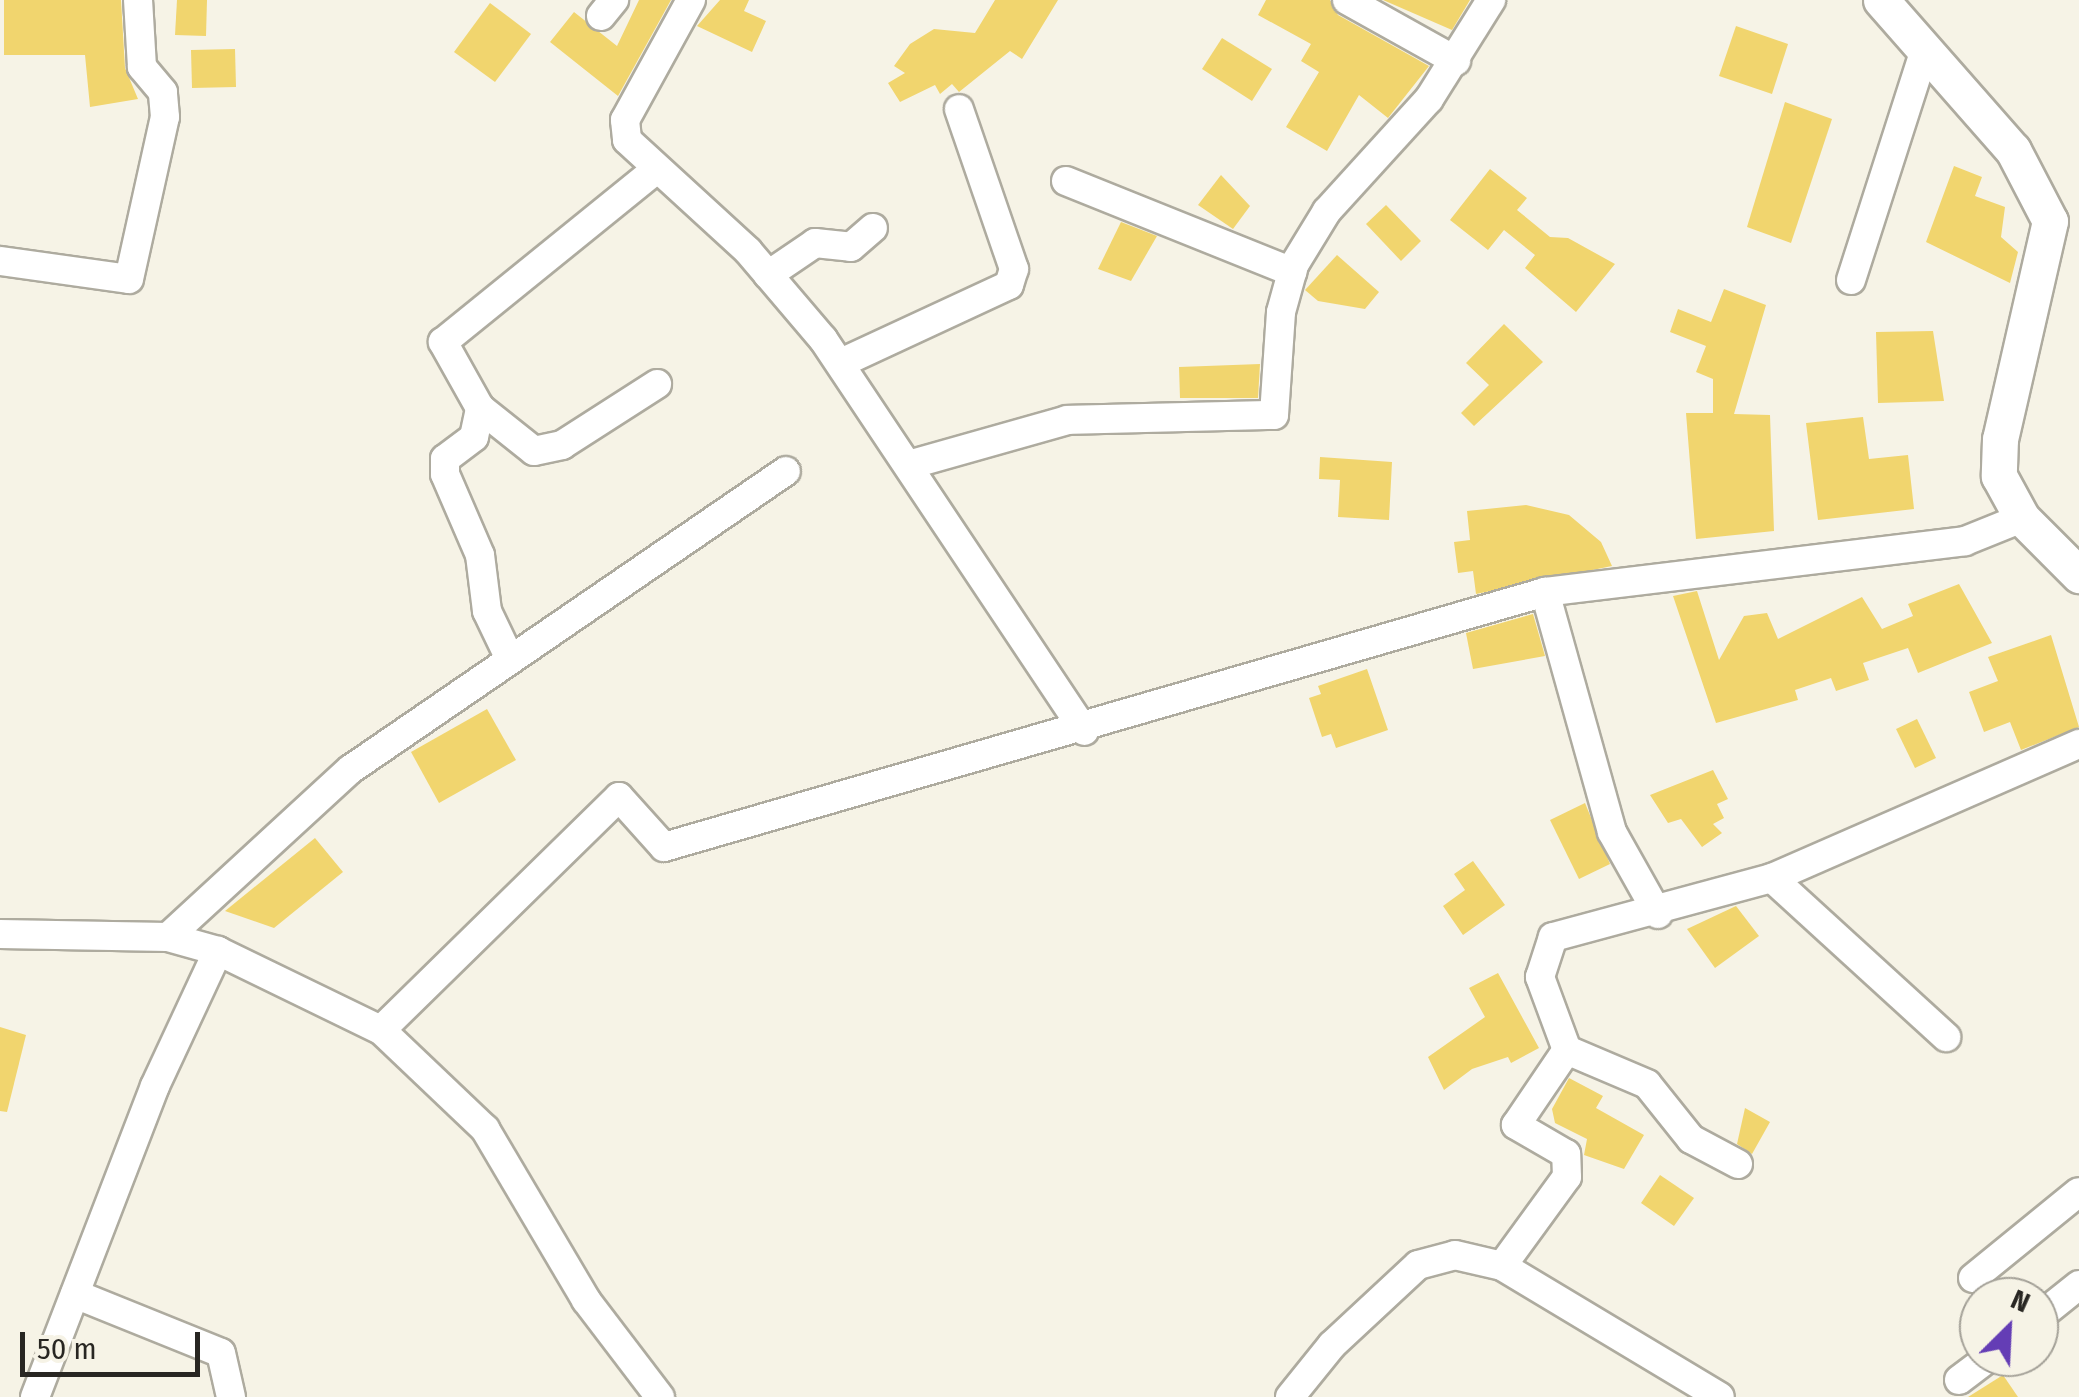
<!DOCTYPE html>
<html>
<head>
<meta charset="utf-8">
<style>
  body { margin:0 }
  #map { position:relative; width:2079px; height:1397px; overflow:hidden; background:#f6f3e6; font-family:"Fira Sans Condensed",sans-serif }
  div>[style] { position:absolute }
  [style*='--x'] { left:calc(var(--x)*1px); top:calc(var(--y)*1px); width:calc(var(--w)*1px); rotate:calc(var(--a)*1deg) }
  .building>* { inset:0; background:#f1d56e }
  .roads { filter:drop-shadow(2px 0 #aeab9f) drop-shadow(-2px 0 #aeab9f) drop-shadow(0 2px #aeab9f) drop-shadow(0 -2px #aeab9f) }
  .minor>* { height:28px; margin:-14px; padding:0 14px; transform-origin:14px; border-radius:14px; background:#fff }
  .tertiary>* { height:35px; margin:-17.5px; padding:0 17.5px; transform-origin:17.5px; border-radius:17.5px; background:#fff }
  span { translate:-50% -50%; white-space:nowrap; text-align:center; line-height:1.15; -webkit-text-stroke:8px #f6f3e6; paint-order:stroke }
  .north { position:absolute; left:1959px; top:1277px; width:100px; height:100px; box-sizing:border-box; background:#f6f3e6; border:2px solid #a4a198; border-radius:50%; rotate:24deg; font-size:28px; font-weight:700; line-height:40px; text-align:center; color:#282622 }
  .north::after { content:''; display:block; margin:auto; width:35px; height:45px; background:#643db5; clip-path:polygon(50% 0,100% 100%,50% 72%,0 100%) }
  .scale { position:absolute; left:20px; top:1332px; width:180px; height:45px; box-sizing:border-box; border:5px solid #282622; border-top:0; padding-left:12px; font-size:30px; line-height:35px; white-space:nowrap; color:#282622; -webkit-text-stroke:8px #f6f3e6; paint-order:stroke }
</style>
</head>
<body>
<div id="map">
  <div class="building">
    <i style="clip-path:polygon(4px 0,121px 0,125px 68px,138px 99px,90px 107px,85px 55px,4px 55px)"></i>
    <i style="clip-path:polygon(177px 0,207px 0,206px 36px,175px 35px)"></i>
    <i style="clip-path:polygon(639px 0,671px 0,618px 96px,550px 42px,574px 12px,617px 46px)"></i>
    <i style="clip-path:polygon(720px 0,749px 0,744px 11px,766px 21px,752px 52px,697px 26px)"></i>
    <i style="clip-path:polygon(995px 0,1058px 0,1022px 59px,1010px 51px,959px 92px,952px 84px,940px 94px,935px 85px,900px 102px,888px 83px,905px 73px,894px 66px,910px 44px,934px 29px,975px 33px)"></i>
    <i style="clip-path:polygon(1266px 0,1330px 0,1338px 15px,1429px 66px,1388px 118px,1359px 95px,1327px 151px,1286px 127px,1319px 72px,1301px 61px,1311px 44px,1258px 15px)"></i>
    <i style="clip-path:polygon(1383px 0,1470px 0,1452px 30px)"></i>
    <i style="clip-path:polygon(490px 3px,531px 34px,495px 82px,454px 52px)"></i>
    <i style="clip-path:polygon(1736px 26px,1788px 44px,1772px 94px,1719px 76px)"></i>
    <i style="clip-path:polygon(1222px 38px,1272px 69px,1252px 101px,1202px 69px)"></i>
    <i style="clip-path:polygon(235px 49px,236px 87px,192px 88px,191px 50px)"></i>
    <i style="clip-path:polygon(1785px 102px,1832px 119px,1791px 243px,1747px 227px)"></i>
    <i style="clip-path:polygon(1954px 166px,1982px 177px,1975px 196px,2005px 207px,2001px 237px,2018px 252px,2010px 283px,1926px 242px)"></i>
    <i style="clip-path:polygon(1490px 169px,1527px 198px,1517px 210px,1550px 237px,1568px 238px,1615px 264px,1576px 312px,1525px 268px,1535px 255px,1504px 230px,1488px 250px,1450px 220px)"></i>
    <i style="clip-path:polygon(1221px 175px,1250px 206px,1233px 229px,1198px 205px)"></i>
    <i style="clip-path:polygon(1386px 205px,1421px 241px,1401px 261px,1366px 224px)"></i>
    <i style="clip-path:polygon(1121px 222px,1157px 236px,1131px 281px,1098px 269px)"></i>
    <i style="clip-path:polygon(1337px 255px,1379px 292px,1365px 309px,1318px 301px,1305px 290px)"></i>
    <i style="clip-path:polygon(1724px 289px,1766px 305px,1734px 414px,1770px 415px,1774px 531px,1696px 539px,1686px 413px,1713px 413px,1713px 379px,1696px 372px,1706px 346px,1670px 332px,1678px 309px,1711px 322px)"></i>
    <i style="clip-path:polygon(1504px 324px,1543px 362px,1474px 426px,1461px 413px,1489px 385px,1466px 363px)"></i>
    <i style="clip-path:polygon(1933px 331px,1944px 401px,1878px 403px,1876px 332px)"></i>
    <i style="clip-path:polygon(1260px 364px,1258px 398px,1180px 398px,1179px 367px)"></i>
    <i style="clip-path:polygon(1863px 417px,1869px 459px,1908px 455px,1914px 509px,1818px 520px,1806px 423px)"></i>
    <i style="clip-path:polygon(1320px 457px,1392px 462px,1389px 520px,1338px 517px,1340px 480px,1319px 479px)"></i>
    <i style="clip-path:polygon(1526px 505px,1569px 515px,1601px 542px,1612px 566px,1476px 594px,1473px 571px,1458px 573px,1454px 542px,1470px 540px,1467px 511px)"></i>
    <i style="clip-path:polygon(1959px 584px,1992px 643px,1918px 673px,1908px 648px,1863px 663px,1869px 680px,1836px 691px,1831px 678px,1795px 690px,1798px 700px,1716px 723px,1673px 596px,1697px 591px,1719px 660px,1744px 616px,1767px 613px,1778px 639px,1862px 597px,1882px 629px,1913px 616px,1908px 604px)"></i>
    <i style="clip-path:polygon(1533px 614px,1545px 656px,1473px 669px,1466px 633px)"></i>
    <i style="clip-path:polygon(2051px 635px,2079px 727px,2021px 750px,2010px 722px,1984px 732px,1969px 692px,1998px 681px,1988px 657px)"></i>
    <i style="clip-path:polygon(1367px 669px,1388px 730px,1336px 748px,1331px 734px,1322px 737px,1309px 698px,1321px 694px,1318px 686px)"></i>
    <i style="clip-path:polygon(487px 709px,516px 760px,439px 803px,411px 752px)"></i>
    <i style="clip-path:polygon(1917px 719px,1936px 758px,1915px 768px,1896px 729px)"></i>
    <i style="clip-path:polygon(1713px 770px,1728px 799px,1717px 804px,1724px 818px,1713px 824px,1722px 833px,1702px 847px,1681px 819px,1668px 823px,1650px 795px)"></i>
    <i style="clip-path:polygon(1585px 803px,1610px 864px,1579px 879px,1550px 820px)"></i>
    <i style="clip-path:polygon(315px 838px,343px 872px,274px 928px,225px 911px)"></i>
    <i style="clip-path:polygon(1473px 861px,1505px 905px,1463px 935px,1443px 906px,1465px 890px,1454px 874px)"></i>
    <i style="clip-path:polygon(1736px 906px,1759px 936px,1715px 968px,1687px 929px)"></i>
    <i style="clip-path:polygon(1498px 973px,1539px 1048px,1511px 1063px,1508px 1057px,1472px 1069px,1444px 1090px,1428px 1057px,1485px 1017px,1469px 988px)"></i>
    <i style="clip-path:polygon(0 1027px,26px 1035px,7px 1112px,0 1111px)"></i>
    <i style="clip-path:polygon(1569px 1078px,1603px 1096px,1596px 1108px,1644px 1135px,1624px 1169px,1584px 1155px,1587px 1139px,1555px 1123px,1552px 1109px)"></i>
    <i style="clip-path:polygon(1745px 1108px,1770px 1122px,1752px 1154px,1737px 1144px)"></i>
    <i style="clip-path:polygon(1660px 1175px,1694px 1198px,1674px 1226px,1641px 1203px)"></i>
    <i style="clip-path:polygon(2003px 1375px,2018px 1397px,1968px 1397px)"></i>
  </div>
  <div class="roads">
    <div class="minor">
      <i style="--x:691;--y:0;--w:137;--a:118.8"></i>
      <i style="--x:625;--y:120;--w:20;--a:84"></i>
      <i style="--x:627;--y:140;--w:164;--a:42.5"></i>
      <i style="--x:748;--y:251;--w:116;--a:49.6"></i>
      <i style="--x:823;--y:339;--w:471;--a:56.3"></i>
      <i style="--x:1347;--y:0;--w:125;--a:29.2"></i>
      <i style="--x:601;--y:16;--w:21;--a:-51"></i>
      <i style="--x:1066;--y:181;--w:244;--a:21.9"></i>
      <i style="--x:0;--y:261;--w:130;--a:7.9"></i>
      <i style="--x:129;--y:279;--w:166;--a:-77.5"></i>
      <i style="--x:165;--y:117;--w:25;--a:-95"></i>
      <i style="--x:163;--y:92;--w:33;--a:-130"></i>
      <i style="--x:142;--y:67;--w:67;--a:-93.4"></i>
      <i style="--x:768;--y:275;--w:57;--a:-34.2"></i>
      <i style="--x:815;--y:243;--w:36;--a:6"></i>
      <i style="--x:851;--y:247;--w:29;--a:-41"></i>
      <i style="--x:1851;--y:280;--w:238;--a:-72.2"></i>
      <i style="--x:841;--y:363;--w:185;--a:-24.9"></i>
      <i style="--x:1009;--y:285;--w:17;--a:-73"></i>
      <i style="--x:1014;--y:269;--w:169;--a:-109"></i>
      <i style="--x:480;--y:408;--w:69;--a:38.5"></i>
      <i style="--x:534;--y:451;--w:29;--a:-12"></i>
      <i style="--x:562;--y:445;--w:113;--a:-32.7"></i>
      <i style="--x:912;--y:464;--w:161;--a:-15.8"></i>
      <i style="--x:1067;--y:420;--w:207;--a:-1.4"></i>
      <i style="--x:1274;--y:415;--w:103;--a:-86.1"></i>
      <i style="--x:1281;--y:312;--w:49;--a:-74.5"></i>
      <i style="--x:1294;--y:265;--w:63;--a:-58.6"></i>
      <i style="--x:1327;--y:211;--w:151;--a:-47.7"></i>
      <i style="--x:1429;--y:99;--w:117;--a:-57.9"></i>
      <i style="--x:1545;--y:592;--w:249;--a:74.4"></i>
      <i style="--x:1612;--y:832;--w:94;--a:60.7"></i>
      <i style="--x:509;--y:657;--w:51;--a:-115.6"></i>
      <i style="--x:487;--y:611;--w:56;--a:-97.1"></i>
      <i style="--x:480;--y:555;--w:88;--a:-113.4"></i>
      <i style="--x:445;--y:474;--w:15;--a:-90"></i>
      <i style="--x:445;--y:459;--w:36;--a:-37"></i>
      <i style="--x:474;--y:437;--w:30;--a:-78"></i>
      <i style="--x:480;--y:408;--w:76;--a:-119.3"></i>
      <i style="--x:443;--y:342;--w:275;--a:-39"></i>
      <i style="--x:1772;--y:878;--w:236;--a:42.4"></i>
      <i style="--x:0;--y:934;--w:168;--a:1"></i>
      <i style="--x:168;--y:937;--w:52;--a:15.6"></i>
      <i style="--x:218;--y:951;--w:181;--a:25.9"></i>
      <i style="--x:381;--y:1030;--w:144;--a:43.6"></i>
      <i style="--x:485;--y:1129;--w:199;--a:59.4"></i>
      <i style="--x:586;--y:1300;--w:122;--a:52.7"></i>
      <i style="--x:168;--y:937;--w:248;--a:-42.6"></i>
      <i style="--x:351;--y:769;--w:527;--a:-34.41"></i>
      <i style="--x:381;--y:1030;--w:333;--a:-44.4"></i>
      <i style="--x:619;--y:797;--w:67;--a:48"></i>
      <i style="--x:664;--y:847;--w:917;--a:-16.14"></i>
      <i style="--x:1545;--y:592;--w:423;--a:-6.9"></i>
      <i style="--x:1965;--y:541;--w:61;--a:-22"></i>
      <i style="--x:1738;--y:1164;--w:53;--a:-152"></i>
      <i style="--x:1691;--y:1139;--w:70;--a:-128.7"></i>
      <i style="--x:1647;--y:1084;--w:87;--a:-157"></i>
      <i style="--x:1567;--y:1050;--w:78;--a:-110.3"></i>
      <i style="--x:1540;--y:977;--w:42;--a:-72"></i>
      <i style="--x:1553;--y:937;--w:227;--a:-15.1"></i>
      <i style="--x:1772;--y:878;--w:335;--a:-23.6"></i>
      <i style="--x:1502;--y:1266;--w:110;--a:-53.9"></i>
      <i style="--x:1567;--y:1177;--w:23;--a:-92"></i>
      <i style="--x:1566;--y:1154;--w:58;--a:-149.9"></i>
      <i style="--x:1516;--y:1125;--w:91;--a:-55.8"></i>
      <i style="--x:1973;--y:1278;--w:136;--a:-39.1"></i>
      <i style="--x:75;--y:1294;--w:157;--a:22"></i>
      <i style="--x:221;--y:1353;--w:45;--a:77.2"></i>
      <i style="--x:2039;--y:1317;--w:51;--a:-38.7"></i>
      <i style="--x:1959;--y:1380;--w:38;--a:-37"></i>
      <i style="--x:35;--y:1397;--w:333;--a:-68.9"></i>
      <i style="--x:155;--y:1086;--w:149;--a:-65"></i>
      <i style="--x:1290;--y:1397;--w:67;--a:-51.1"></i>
      <i style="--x:1332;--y:1345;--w:117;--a:-42.9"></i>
      <i style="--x:1418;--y:1265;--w:38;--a:-15"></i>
      <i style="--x:1455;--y:1255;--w:48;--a:13.2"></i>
      <i style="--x:1502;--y:1266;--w:254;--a:31"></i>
    </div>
    <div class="tertiary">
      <i style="--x:1881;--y:0;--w:200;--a:48.7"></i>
      <i style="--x:2013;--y:150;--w:80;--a:62.5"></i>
      <i style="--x:2050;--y:221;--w:224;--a:102.9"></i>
      <i style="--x:2000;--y:439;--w:37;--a:92"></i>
      <i style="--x:1999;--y:476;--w:48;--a:61.3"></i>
      <i style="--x:2022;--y:518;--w:81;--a:45"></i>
    </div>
  </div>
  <div class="north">N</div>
  <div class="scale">50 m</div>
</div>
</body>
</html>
